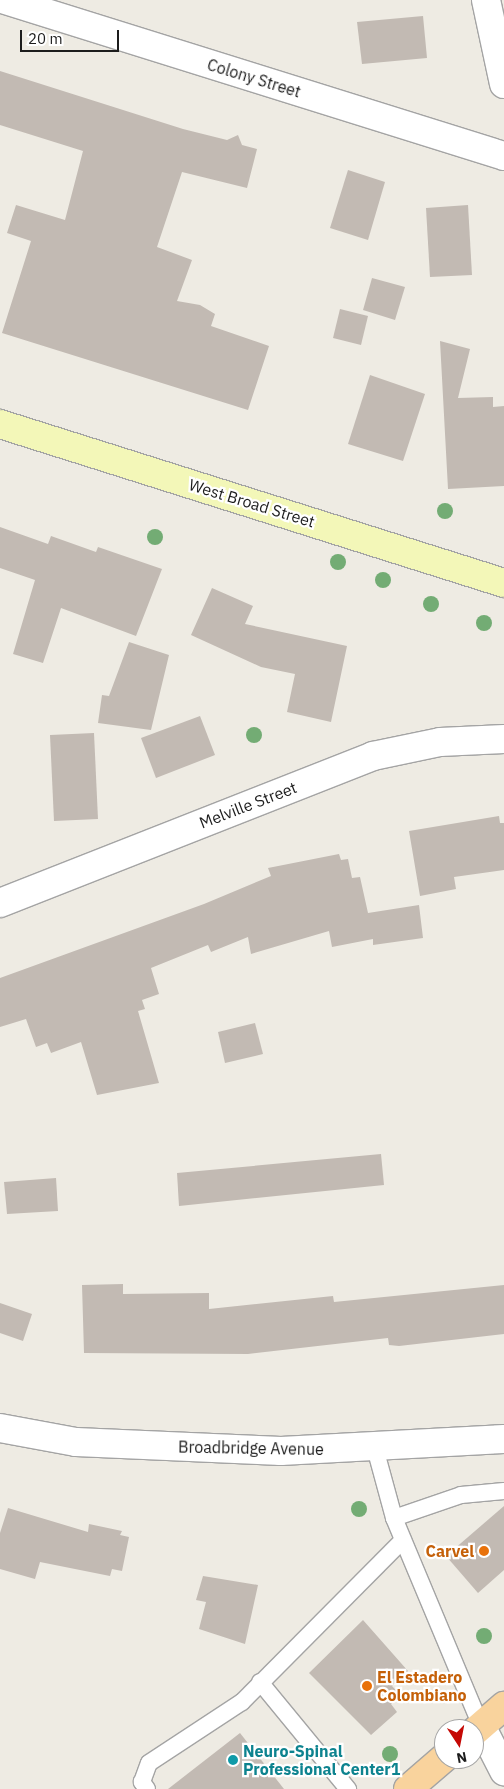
<!DOCTYPE html>
<html>
<head>
<meta charset="utf-8">
<style>
  body { margin:0 }
  #map { position:relative; width:504px; height:1789px; overflow:hidden; background:#eeebe3; font-family:"IBM Plex Sans",sans-serif }
  div>[style] { position:absolute }
  [style*='--x'] { left:calc(var(--x)*1px); top:calc(var(--y)*1px); width:calc(var(--w)*1px); rotate:calc(var(--a)*1deg) }
  .building>* { inset:0; background:#c2bab3 }
  .roads { filter:drop-shadow(1px 0 #a4a4a4) drop-shadow(-1px 0 #a4a4a4) drop-shadow(0 1px #a4a4a4) drop-shadow(0 -1px #a4a4a4) }
  .service>* { height:16px; margin:-8px; padding:0 8px; transform-origin:8px; border-radius:8px; background:#fff }
  .minor>* { height:28px; margin:-14px; padding:0 14px; transform-origin:14px; border-radius:14px; background:#fff }
  .secondary>* { height:28px; margin:-14px; padding:0 14px; transform-origin:14px; border-radius:14px; background:#f3f7b8 }
  .primary>* { height:28px; margin:-14px; padding:0 14px; transform-origin:14px; border-radius:14px; background:#f9d39d }
  .trees>* { width:16px; height:16px; margin:-8px; border-radius:50%; background:#73ac74 }
  .dots>* { width:14px; height:14px; translate:-50% -50%; box-sizing:border-box; border:2px solid #fff; border-radius:50% }
  span { translate:-50% -50%; white-space:nowrap; text-align:center; line-height:1.15; -webkit-text-stroke:4.5px #fff; paint-order:stroke }
  .street-label { font-size:16px; color:#1d1d1d }
  .food-label { font-size:16px; color:#c56008; font-weight:700 }
  .right { translate:-100% -50%; text-align:right }
  .left { translate:0 -50%; text-align:left }
  .culture-label { font-size:16px; color:#0d838f; font-weight:700 }
  .north { position:absolute; left:434px; top:1719px; width:50px; height:50px; box-sizing:border-box; background:#fff; border:1px solid #a5a5a5; border-radius:50%; rotate:169deg; font-size:14px; font-weight:700; line-height:20px; text-align:center; color:#1d1d1d }
  .north::after { content:''; display:block; margin:auto; width:18px; height:22px; background:#c50905; clip-path:polygon(50% 0,100% 100%,50% 72%,0 100%) }
  .scale { position:absolute; left:20px; top:30px; width:99px; height:22px; box-sizing:border-box; border:2px solid #1d1d1d; border-top:0; padding-left:6px; font-size:15px; line-height:18px; white-space:nowrap; color:#1d1d1d; -webkit-text-stroke:4px #fff; paint-order:stroke }
</style>
</head>
<body>
<div id="map">
  <div class="building">
    <i style="clip-path:polygon(423px 16px,427px 58px,362px 64px,357px 22px)"></i>
    <i style="clip-path:polygon(0 71px,183px 129px,227px 140px,238px 135px,242px 145px,257px 149px,247px 188px,182px 172px,157px 247px,192px 260px,177px 301px,200px 305px,215px 314px,211px 326px,269px 346px,248px 410px,2px 333px,31px 241px,7px 233px,16px 205px,65px 220px,83px 151px,0 125px)"></i>
    <i style="clip-path:polygon(348px 170px,385px 182px,368px 240px,330px 228px)"></i>
    <i style="clip-path:polygon(468px 205px,472px 275px,430px 277px,426px 208px)"></i>
    <i style="clip-path:polygon(372px 278px,405px 287px,395px 320px,363px 310px)"></i>
    <i style="clip-path:polygon(340px 309px,368px 316px,361px 345px,333px 338px)"></i>
    <i style="clip-path:polygon(440px 341px,470px 349px,458px 398px,493px 397px,493px 407px,504px 406px,504px 486px,448px 489px)"></i>
    <i style="clip-path:polygon(370px 375px,425px 394px,403px 461px,348px 444px)"></i>
    <i style="clip-path:polygon(0 527px,48px 544px,51px 536px,96px 552px,98px 547px,162px 569px,136px 636px,61px 608px,43px 663px,13px 654px,35px 580px,0 568px)"></i>
    <i style="clip-path:polygon(212px 588px,253px 606px,245px 624px,347px 646px,331px 722px,287px 712px,295px 674px,261px 667px,191px 635px)"></i>
    <i style="clip-path:polygon(129px 642px,169px 655px,151px 730px,98px 723px,102px 695px,109px 696px)"></i>
    <i style="clip-path:polygon(200px 716px,215px 755px,156px 778px,141px 738px)"></i>
    <i style="clip-path:polygon(94px 733px,98px 819px,54px 821px,50px 735px)"></i>
    <i style="clip-path:polygon(499px 816px,500px 823px,504px 823px,504px 870px,454px 877px,456px 889px,420px 896px,409px 831px)"></i>
    <i style="clip-path:polygon(339px 854px,341px 860px,348px 859px,352px 878px,360px 877px,368px 913px,419px 905px,423px 938px,373px 945px,373px 939px,332px 947px,329px 931px,251px 954px,248px 937px,211px 952px,208px 945px,151px 968px,159px 994px,142px 1000px,145px 1009px,138px 1011px,159px 1083px,97px 1095px,81px 1042px,51px 1053px,47px 1043px,36px 1047px,26px 1019px,0 1027px,0 978px,204px 904px,271px 876px,268px 868px)"></i>
    <i style="clip-path:polygon(255px 1023px,263px 1054px,225px 1063px,218px 1032px)"></i>
    <i style="clip-path:polygon(381px 1154px,384px 1185px,179px 1206px,177px 1173px)"></i>
    <i style="clip-path:polygon(56px 1178px,58px 1211px,7px 1214px,4px 1182px)"></i>
    <i style="clip-path:polygon(123px 1284px,123px 1294px,209px 1293px,209px 1309px,333px 1296px,334px 1302px,504px 1285px,504px 1334px,399px 1346px,389px 1345px,388px 1338px,248px 1354px,84px 1353px,82px 1285px)"></i>
    <i style="clip-path:polygon(0 1303px,32px 1314px,23px 1341px,0 1333px)"></i>
    <i style="clip-path:polygon(504px 1506px,504px 1570px,478px 1593px,446px 1556px)"></i>
    <i style="clip-path:polygon(8px 1508px,88px 1532px,89px 1524px,122px 1531px,120px 1535px,129px 1537px,122px 1571px,112px 1569px,110px 1576px,40px 1562px,35px 1579px,0 1569px,0 1533px)"></i>
    <i style="clip-path:polygon(203px 1576px,258px 1585px,245px 1644px,199px 1629px,206px 1602px,196px 1600px)"></i>
    <i style="clip-path:polygon(363px 1620px,408px 1671px,392px 1686px,401px 1696px,391px 1704px,397px 1712px,371px 1735px,309px 1673px)"></i>
    <i style="clip-path:polygon(240px 1733px,284px 1789px,168px 1789px)"></i>
  </div>
  <div class="roads">
    <div class="service">
      <i style="--x:375;--y:1448;--w:73;--a:74.8"></i>
      <i style="--x:260;--y:1682;--w:139;--a:50.6"></i>
      <i style="--x:481;--y:1726;--w:225;--a:-112.7"></i>
      <i style="--x:394;--y:1518;--w:71;--a:-18.9"></i>
      <i style="--x:461;--y:1495;--w:43;--a:-5.3"></i>
      <i style="--x:147;--y:1789;--w:9;--a:-126"></i>
      <i style="--x:142;--y:1782;--w:20;--a:-70"></i>
      <i style="--x:149;--y:1763;--w:111;--a:-33.3"></i>
      <i style="--x:242;--y:1702;--w:228;--a:-45.2"></i>
    </div>
    <div class="minor">
      <i style="--x:5;--y:0;--w:523;--a:17.36"></i>
      <i style="--x:486;--y:0;--w:86;--a:77.9"></i>
      <i style="--x:0;--y:903;--w:401;--a:-21.5"></i>
      <i style="--x:373;--y:756;--w:68;--a:-11.8"></i>
      <i style="--x:440;--y:742;--w:64;--a:-2.7"></i>
      <i style="--x:0;--y:1428;--w:77;--a:10.4"></i>
      <i style="--x:76;--y:1442;--w:205;--a:2.5"></i>
      <i style="--x:281;--y:1451;--w:223;--a:-3.1"></i>
      <i style="--x:481;--y:1726;--w:51;--a:62.9"></i>
    </div>
    <div class="secondary">
      <i style="--x:0;--y:424;--w:528;--a:17.51"></i>
    </div>
    <div class="primary">
      <i style="--x:474;--y:1732;--w:40;--a:-41"></i>
      <i style="--x:408;--y:1789;--w:48;--a:-40.7"></i>
    </div>
  </div>
  <div class="trees">
    <i style="left:445px;top:511px"></i>
    <i style="left:155px;top:537px"></i>
    <i style="left:338px;top:562px"></i>
    <i style="left:383px;top:580px"></i>
    <i style="left:431px;top:604px"></i>
    <i style="left:484px;top:623px"></i>
    <i style="left:254px;top:735px"></i>
    <i style="left:359px;top:1509px"></i>
    <i style="left:484px;top:1636px"></i>
    <i style="left:390px;top:1754px"></i>
  </div>
  <div class="dots">
    <i style="left:484px;top:1551px;background:#e8710a"></i>
    <i style="left:367px;top:1686px;background:#e8710a"></i>
    <i style="left:233px;top:1760px;background:#0f9aa8"></i>
  </div>
  <div class="street-label">
    <span style="left:254px;top:78px;rotate:17deg">Colony Street</span>
    <span style="left:252px;top:503px;rotate:17deg">West Broad Street</span>
    <span style="left:248px;top:805px;rotate:-21deg">Melville Street</span>
    <span style="left:251px;top:1448px;rotate:1deg">Broadbridge Avenue</span>
  </div>
  <div class="food-label">
    <span class="right" style="left:474px;top:1551px">Carvel</span>
    <span class="left" style="left:377px;top:1686px">El Estadero<br>Colombiano</span>
  </div>
  <div class="culture-label">
    <span class="left" style="left:243px;top:1760px">Neuro-Spinal<br>Professional Center1</span>
  </div>
  <div class="north">N</div>
  <div class="scale">20 m</div>
</div>
</body>
</html>
